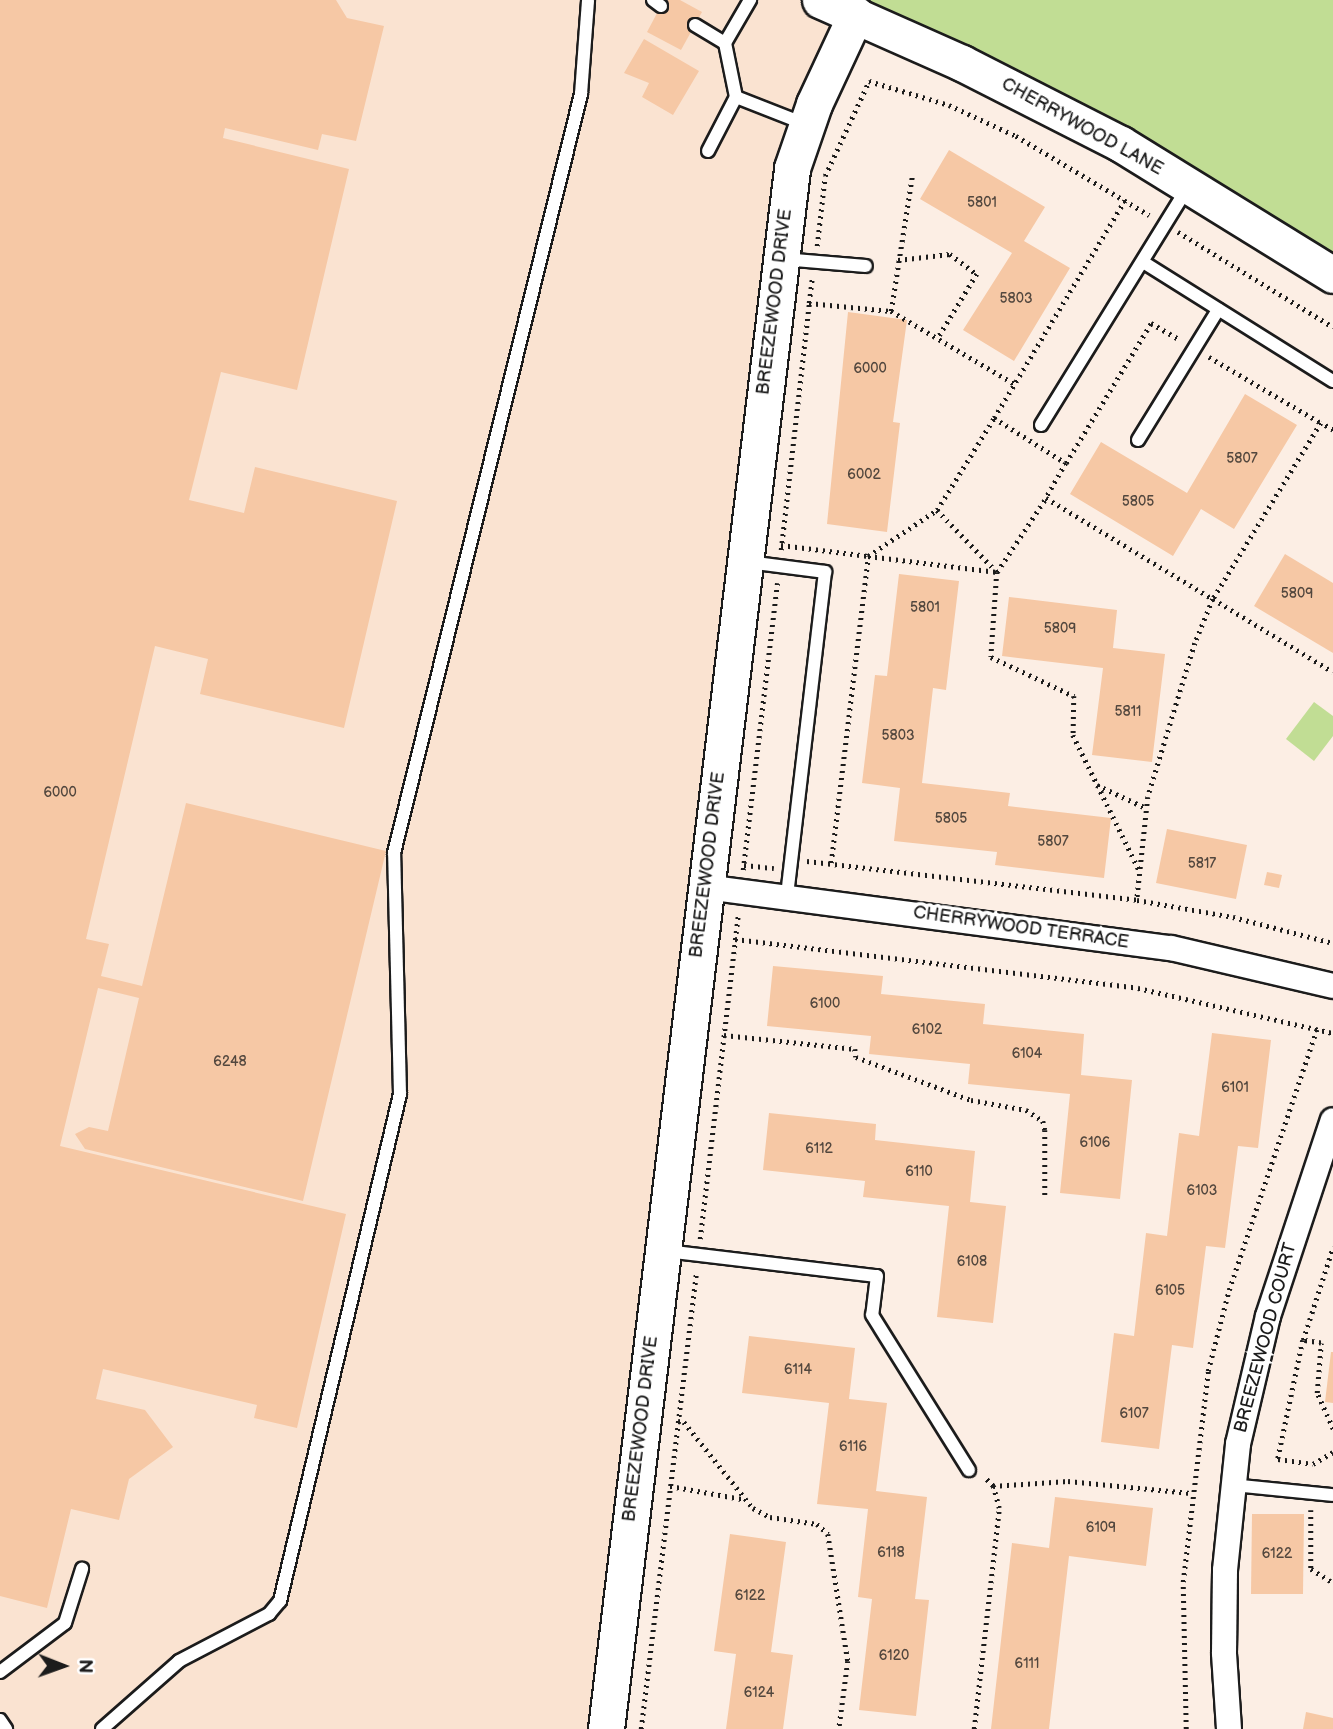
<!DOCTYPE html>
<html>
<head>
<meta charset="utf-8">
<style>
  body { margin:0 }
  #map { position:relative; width:1333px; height:1729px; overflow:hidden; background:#fceee4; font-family:"Balsamiq Sans",sans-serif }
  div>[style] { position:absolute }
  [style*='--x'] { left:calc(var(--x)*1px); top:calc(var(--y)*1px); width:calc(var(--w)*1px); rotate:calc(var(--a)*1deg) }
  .built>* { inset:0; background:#fae3d1 }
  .green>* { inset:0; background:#c1dd94 }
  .building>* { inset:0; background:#f6c8a5 }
  .path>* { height:4.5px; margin-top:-2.25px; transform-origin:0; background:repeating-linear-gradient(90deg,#1c1c1c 0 2px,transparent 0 7px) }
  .roads { filter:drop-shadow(2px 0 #1c1c1c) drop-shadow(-2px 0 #1c1c1c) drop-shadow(0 2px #1c1c1c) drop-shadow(0 -2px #1c1c1c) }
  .lane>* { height:12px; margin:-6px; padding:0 6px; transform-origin:6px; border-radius:6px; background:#fff }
  .street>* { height:24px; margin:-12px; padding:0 12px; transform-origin:12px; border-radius:12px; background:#fff }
  .secondary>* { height:35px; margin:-17.5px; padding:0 17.5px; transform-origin:17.5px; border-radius:17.5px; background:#fff }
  span { translate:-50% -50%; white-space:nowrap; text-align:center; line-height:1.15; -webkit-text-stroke:7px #fff; paint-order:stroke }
  .number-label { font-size:14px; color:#52473e }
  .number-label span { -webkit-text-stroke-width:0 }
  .street-label { font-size:18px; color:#1c1c1c }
  .north { position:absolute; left:28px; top:1631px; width:70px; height:70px; -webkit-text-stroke:5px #fff; paint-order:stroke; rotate:91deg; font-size:19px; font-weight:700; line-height:28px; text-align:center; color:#1c1c1c }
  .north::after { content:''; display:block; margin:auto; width:24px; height:32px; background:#1c1c1c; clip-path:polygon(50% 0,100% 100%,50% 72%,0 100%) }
</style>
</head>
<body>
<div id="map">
  <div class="built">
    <i style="clip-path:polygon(0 0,820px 0,856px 14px,814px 104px,606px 1729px,0 1729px)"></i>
  </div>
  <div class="green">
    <i style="clip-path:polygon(820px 0,1333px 0,1333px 275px)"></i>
    <i style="clip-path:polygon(1314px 702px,1333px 716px,1333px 736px,1314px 761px,1286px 739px)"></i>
  </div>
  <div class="building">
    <i style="clip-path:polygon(0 0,336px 0,347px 18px,384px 26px,356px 141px,322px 134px,318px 150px,225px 128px,223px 138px,349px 169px,297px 390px,221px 372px,189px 500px,244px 513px,255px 467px,397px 501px,344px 728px,200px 694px,208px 659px,155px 646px,86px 939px,109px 944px,101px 976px,142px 986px,186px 803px,386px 851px,303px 1201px,85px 1149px,75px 1134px,89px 1127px,108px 1131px,139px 998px,98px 988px,60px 1146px,346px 1214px,297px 1428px,254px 1418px,257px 1405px,103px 1369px,96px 1399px,145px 1410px,173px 1447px,129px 1479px,119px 1520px,71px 1509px,47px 1608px,0 1596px)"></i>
    <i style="clip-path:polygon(664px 0,680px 0,702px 12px,681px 50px,647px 32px)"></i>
    <i style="clip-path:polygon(644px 39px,699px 71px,673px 115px,642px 97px,649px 83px,624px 73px)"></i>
    <i style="clip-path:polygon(949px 150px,1045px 207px,1024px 241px,1070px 268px,1014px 361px,963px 330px,1012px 253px,920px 199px)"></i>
    <i style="clip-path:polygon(848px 312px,907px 320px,893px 422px,900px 423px,887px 532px,827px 524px)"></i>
    <i style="clip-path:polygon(1245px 394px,1297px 425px,1234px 529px,1201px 509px,1173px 556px,1070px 494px,1101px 442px,1187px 493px)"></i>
    <i style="clip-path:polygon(1285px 554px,1333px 583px,1333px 653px,1254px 606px)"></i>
    <i style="clip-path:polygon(899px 574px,959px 581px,946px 690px,933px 688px,922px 783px,1010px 793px,1008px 806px,1111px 818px,1104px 878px,995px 865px,997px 852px,894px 841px,900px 788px,862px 783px,875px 675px,887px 676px)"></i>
    <i style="clip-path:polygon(1009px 597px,1117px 610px,1113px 648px,1165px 654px,1152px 762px,1092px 755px,1103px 668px,1002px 656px)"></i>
    <i style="clip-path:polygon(1167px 829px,1247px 845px,1236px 899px,1156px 883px)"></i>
    <i style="clip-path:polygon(1267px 872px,1282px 875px,1279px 888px,1264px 885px)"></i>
    <i style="clip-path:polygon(773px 966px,883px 976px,881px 994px,985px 1004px,983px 1024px,1084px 1034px,1081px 1075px,1132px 1080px,1120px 1199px,1060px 1193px,1070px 1094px,968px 1084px,970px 1064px,869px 1054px,871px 1036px,767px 1026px)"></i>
    <i style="clip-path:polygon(1212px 1033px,1271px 1040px,1258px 1148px,1238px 1146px,1225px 1248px,1206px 1246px,1193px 1348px,1172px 1345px,1159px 1449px,1101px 1442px,1114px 1333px,1134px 1336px,1146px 1233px,1167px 1236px,1179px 1133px,1199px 1136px)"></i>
    <i style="clip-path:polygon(769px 1113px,876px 1124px,875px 1140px,975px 1151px,970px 1202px,1006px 1206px,993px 1323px,937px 1317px,949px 1206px,863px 1197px,865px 1181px,763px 1170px)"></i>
    <i style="clip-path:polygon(749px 1336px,855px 1348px,849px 1399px,887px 1403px,876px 1491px,927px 1497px,915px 1599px,929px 1600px,916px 1716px,859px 1710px,872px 1599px,858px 1597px,868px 1509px,817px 1504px,829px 1403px,742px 1393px)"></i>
    <i style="clip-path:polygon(1331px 1352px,1333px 1352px,1333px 1403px,1325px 1402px)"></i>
    <i style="clip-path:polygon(1055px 1497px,1153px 1508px,1146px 1566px,1069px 1556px,1049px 1729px,991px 1729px,1012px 1543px,1049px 1548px)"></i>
    <i style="clip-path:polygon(1252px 1514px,1304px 1514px,1303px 1594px,1251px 1594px)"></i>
    <i style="clip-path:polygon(730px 1534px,786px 1542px,771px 1652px,793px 1655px,783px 1729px,726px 1729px,736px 1654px,714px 1651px)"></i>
    <i style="clip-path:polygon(1306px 1712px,1333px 1718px,1333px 1729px,1303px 1729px)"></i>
  </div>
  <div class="path">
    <i style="--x:1178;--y:232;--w:182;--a:31.5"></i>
    <i style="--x:817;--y:246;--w:70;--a:-83.5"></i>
    <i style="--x:825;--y:176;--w:105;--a:-65.1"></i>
    <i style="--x:869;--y:81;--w:84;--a:16.7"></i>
    <i style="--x:949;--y:105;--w:74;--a:24.8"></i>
    <i style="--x:1016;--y:136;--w:155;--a:30.7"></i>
    <i style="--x:898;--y:260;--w:52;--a:-6.6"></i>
    <i style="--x:950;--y:254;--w:34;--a:37"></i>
    <i style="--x:977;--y:274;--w:75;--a:121.4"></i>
    <i style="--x:809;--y:303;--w:24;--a:-83"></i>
    <i style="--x:891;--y:311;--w:136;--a:-81.1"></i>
    <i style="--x:1209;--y:357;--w:130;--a:30.5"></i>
    <i style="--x:994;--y:418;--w:254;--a:-59"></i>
    <i style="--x:1333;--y:430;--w:14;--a:-150"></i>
    <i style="--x:1321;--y:423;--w:206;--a:121.5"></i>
    <i style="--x:1213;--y:599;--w:140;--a:31.3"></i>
    <i style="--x:1066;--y:463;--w:164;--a:-58.7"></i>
    <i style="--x:1151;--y:323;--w:34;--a:30"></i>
    <i style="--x:937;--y:510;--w:108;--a:-58.2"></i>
    <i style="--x:994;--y:418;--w:85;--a:32"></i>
    <i style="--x:1066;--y:463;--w:40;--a:119.7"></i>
    <i style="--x:781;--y:545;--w:88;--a:7.2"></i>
    <i style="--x:868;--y:556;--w:83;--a:-33.7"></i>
    <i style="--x:937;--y:510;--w:86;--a:45.9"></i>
    <i style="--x:997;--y:572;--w:85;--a:94"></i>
    <i style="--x:991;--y:657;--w:92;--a:25.2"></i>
    <i style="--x:1074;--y:696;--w:39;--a:91"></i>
    <i style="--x:1073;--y:735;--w:150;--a:63.9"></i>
    <i style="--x:781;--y:550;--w:249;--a:-83.5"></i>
    <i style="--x:809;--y:303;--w:82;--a:5.6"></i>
    <i style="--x:891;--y:311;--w:144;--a:30.5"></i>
    <i style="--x:1097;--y:785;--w:54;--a:25.1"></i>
    <i style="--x:807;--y:861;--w:332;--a:6.7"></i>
    <i style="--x:831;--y:863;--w:309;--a:-83.1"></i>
    <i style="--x:868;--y:556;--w:130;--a:7.1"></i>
    <i style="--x:997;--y:572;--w:89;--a:-56.5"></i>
    <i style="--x:1046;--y:498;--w:195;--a:31.2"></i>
    <i style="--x:1213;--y:599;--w:48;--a:112.2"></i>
    <i style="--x:1195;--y:643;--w:161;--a:107"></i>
    <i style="--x:1148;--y:797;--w:104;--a:96.1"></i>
    <i style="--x:1137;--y:900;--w:97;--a:10"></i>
    <i style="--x:1233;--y:917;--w:103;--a:14.6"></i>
    <i style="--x:744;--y:865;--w:30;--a:6"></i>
    <i style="--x:743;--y:870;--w:289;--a:-83.2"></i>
    <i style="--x:735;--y:939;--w:406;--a:6.9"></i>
    <i style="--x:1138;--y:988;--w:200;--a:13"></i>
    <i style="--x:724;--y:1035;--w:132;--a:6.1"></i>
    <i style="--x:855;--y:1049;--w:8;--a:83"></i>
    <i style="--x:856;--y:1057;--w:123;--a:20.5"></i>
    <i style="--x:971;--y:1100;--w:56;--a:10.3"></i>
    <i style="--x:1026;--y:1110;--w:20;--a:33"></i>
    <i style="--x:1043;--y:1121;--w:9;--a:77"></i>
    <i style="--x:1045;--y:1130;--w:69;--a:90"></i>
    <i style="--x:700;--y:1239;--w:327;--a:-83.3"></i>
    <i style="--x:1303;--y:1340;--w:98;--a:-72.1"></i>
    <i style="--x:678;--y:1421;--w:6;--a:9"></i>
    <i style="--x:684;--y:1422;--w:110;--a:51.3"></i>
    <i style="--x:753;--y:1508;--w:19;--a:28"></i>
    <i style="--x:770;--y:1517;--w:48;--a:8.5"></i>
    <i style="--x:817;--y:1524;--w:15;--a:42"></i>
    <i style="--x:828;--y:1534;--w:129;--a:81.1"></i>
    <i style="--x:848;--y:1661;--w:69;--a:97.5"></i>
    <i style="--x:1333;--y:1429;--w:39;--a:-114"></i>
    <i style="--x:1317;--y:1393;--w:50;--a:-85.4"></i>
    <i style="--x:1321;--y:1343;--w:18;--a:-171"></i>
    <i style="--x:1303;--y:1340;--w:122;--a:101.9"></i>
    <i style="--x:1278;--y:1459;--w:35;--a:8"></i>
    <i style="--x:1313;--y:1464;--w:23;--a:-31"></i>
    <i style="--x:670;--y:1486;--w:73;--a:10.2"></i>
    <i style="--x:993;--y:1486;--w:75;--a:-3.8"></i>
    <i style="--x:1068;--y:1481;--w:123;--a:5.6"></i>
    <i style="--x:1311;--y:1510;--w:59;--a:90"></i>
    <i style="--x:1311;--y:1569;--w:26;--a:32"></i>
    <i style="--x:641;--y:1729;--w:460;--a:-83.1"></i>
    <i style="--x:974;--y:1729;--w:222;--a:-83.5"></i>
    <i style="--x:999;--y:1508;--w:23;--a:-105"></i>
    <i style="--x:993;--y:1486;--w:13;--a:-135"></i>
    <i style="--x:1186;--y:1729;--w:147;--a:-91.2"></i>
    <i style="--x:1183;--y:1582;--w:212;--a:-83.2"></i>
    <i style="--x:1208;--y:1371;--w:84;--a:-75.5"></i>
    <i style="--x:1229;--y:1290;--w:275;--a:-71.4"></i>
  </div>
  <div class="roads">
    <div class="lane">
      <i style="--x:653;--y:0;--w:10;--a:37"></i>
      <i style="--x:695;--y:25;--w:35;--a:31"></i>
      <i style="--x:725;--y:43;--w:50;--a:-59.8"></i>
      <i style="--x:725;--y:43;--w:55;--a:78.5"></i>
      <i style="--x:736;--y:97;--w:74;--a:21.4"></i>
      <i style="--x:708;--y:151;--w:61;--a:-62.6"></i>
      <i style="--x:783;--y:259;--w:83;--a:4.8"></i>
      <i style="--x:1143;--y:262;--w:224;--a:32.1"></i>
      <i style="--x:1041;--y:425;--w:280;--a:-58.3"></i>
      <i style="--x:1138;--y:440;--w:153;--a:-58.4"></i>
      <i style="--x:748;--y:562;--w:78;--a:7.4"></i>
      <i style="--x:825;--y:572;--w:327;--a:96.7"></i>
      <i style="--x:666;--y:1251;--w:212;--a:6.8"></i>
      <i style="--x:877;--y:1276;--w:39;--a:97"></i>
      <i style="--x:872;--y:1315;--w:183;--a:58"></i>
      <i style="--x:1232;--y:1485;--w:101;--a:5.7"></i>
      <i style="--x:0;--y:1672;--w:81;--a:-37"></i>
      <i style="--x:65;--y:1623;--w:57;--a:-72.5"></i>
      <i style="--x:0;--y:1720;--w:11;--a:56"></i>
      <i style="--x:102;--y:1729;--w:103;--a:-41.4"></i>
      <i style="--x:179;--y:1661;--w:102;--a:-27.6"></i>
      <i style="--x:269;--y:1614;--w:17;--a:-50"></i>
      <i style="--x:280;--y:1601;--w:521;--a:-76.68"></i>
      <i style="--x:400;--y:1094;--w:241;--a:-91.4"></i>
      <i style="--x:394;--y:853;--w:782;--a:-76.16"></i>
      <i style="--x:581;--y:94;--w:94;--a:-85.7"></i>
    </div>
    <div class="street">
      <i style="--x:705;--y:887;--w:470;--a:7.5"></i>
      <i style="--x:1171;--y:948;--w:166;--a:13.2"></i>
      <i style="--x:1229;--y:1729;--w:76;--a:-93.8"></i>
      <i style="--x:1224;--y:1653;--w:83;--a:-89.3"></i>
      <i style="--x:1225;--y:1570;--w:127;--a:-84.1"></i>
      <i style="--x:1238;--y:1444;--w:131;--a:-76.8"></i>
      <i style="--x:1268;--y:1316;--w:206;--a:-71.7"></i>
    </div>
    <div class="secondary">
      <i style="--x:820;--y:0;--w:155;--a:23.9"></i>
      <i style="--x:962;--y:63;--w:178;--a:27"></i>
      <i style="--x:1121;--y:144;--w:249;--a:31.7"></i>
      <i style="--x:606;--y:1729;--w:1572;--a:-83.2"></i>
      <i style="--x:792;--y:168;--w:68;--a:-71"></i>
      <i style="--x:814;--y:104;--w:99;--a:-65"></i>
    </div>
  </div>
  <div class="number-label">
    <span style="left:982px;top:203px">5801</span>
    <span style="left:1016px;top:299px">5803</span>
    <span style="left:870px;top:369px">6000</span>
    <span style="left:1242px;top:459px">5807</span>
    <span style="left:864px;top:475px">6002</span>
    <span style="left:1138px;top:502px">5805</span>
    <span style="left:1297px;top:594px">5809</span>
    <span style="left:925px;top:608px">5801</span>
    <span style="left:1060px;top:629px">5809</span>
    <span style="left:1128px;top:712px">5811</span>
    <span style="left:898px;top:736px">5803</span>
    <span style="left:60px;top:793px">6000</span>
    <span style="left:951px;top:819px">5805</span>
    <span style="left:1053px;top:842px">5807</span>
    <span style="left:1202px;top:864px">5817</span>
    <span style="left:825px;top:1004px">6100</span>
    <span style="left:927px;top:1030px">6102</span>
    <span style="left:1027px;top:1054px">6104</span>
    <span style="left:230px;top:1062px">6248</span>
    <span style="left:1235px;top:1088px">6101</span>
    <span style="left:1095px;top:1143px">6106</span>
    <span style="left:819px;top:1149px">6112</span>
    <span style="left:919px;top:1172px">6110</span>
    <span style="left:1202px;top:1191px">6103</span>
    <span style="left:972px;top:1262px">6108</span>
    <span style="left:1170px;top:1291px">6105</span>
    <span style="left:798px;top:1370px">6114</span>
    <span style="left:1134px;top:1414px">6107</span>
    <span style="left:853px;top:1447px">6116</span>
    <span style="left:1101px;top:1528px">6109</span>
    <span style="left:891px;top:1553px">6118</span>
    <span style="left:1277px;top:1554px">6122</span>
    <span style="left:750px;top:1596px">6122</span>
    <span style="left:894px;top:1656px">6120</span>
    <span style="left:1027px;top:1664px">6111</span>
    <span style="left:759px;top:1693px">6124</span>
  </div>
  <div class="street-label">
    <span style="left:1082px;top:127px;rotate:29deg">CHERRYWOOD LANE</span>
    <span style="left:775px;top:302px;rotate:-83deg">BREEZEWOOD DRIVE</span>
    <span style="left:708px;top:865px;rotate:-83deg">BREEZEWOOD DRIVE</span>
    <span style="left:1021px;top:928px;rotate:8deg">CHERRYWOOD TERRACE</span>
    <span style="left:1266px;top:1338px;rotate:-75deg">BREEZEWOOD COURT</span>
    <span style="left:641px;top:1429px;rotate:-83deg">BREEZEWOOD DRIVE</span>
  </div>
  <div class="north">N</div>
</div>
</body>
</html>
